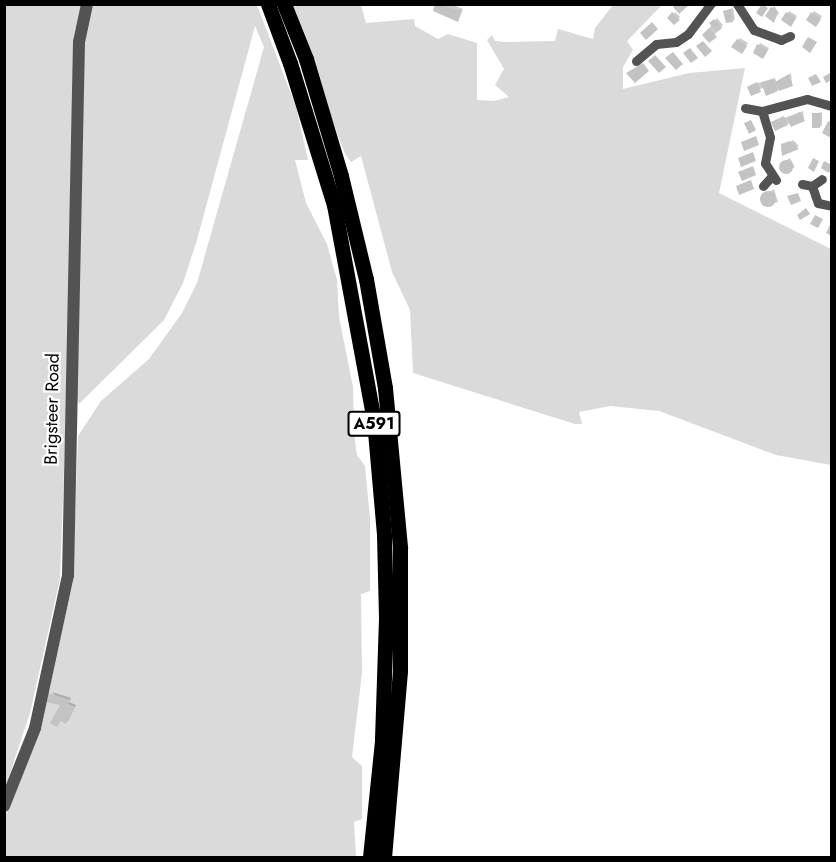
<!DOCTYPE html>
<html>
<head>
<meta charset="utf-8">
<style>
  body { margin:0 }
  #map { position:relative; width:836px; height:862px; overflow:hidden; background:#fff; font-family:Jost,sans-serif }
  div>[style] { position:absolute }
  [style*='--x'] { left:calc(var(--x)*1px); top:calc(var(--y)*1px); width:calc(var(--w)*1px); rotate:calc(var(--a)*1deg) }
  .green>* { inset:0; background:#dadada }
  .shadow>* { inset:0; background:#0003 }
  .building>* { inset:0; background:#c3c3c3 }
  .round { border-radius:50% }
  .minor>* { height:9px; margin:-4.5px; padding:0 4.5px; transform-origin:4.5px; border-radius:4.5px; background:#535353 }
  .tertiary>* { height:12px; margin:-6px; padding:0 6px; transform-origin:6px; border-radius:6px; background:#535353 }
  .trunk>* { height:15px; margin:-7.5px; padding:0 7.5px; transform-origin:7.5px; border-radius:7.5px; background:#000 }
  span { translate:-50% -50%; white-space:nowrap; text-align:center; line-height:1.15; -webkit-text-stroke:4.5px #fff; paint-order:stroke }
  .shield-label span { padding:2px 4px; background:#fff; border:2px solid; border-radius:4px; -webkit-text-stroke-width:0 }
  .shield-label { font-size:16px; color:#000; font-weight:700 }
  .street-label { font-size:18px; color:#000 }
  .frame { position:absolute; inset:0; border:6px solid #000; pointer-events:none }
</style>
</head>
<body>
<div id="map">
  <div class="green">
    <i style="clip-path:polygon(5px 5px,81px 5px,60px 579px,30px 713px,5px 788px)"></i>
    <i style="clip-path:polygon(89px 5px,257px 5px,296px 107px,308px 160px,295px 160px,306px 203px,327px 244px,337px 280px,339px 317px,353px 387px,354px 432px,357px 455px,365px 466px,370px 518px,370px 591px,361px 594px,362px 673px,352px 757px,362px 766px,362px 819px,354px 822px,356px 857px,5px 858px,5px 817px,40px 729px,73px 582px,78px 436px,101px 401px,149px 359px,182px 313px,197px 283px,264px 47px,255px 26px,197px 240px,183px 283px,164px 320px,79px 404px,76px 396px,83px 52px)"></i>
    <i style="clip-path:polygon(289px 5px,361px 5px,366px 23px,414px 19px,415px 26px,438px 39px,448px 34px,477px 43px,477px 100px,494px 101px,509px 97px,495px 85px,504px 69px,487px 40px,492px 35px,495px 41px,505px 42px,555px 41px,558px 29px,593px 39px,595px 28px,613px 5px,662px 5px,627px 41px,633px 50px,623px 67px,623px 89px,689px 73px,745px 68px,719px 193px,831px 249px,831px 465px,776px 455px,659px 411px,610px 406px,579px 412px,582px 424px,575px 424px,413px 373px,410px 310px,392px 272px,361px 156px,351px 162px,345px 154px)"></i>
  </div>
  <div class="shadow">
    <i style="clip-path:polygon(437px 4px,451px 4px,463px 9px,459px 18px,435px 10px)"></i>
    <i style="clip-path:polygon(774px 6px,779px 13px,774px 21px,767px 16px)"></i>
    <i style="clip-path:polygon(733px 8px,735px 19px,733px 21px,725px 11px)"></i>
    <i style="clip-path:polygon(789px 11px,797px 16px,793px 23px,783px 20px)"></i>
    <i style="clip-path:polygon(814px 11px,822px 16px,818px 23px,808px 20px)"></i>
    <i style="clip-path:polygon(675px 12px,680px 17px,674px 23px,669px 18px)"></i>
    <i style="clip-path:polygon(717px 18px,723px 25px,709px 41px,704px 35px)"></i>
    <i style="clip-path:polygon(740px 38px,748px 43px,743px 50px,738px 40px)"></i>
    <i style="clip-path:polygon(760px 43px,769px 48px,765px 55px,755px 52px)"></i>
    <i style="clip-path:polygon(791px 73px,792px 85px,777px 90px,764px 87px,752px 94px,751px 85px,775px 78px,777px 83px)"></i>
    <i style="clip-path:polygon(803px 111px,804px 119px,787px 124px,773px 122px)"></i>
    <i style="clip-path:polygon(822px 112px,822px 125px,820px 127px,814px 114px)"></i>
    <i style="clip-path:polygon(793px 140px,799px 146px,783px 154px,781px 149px)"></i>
    <i style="clip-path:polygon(790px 158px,795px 167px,784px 173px,780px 164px)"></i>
    <i style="clip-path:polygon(774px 189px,778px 202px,763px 206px,760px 199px)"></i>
    <i style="clip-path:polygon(52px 692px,71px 698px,69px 702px,76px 705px,68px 721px,61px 720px,62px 704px)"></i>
  </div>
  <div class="building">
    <i style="clip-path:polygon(435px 4px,462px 11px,458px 22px,433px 11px)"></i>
    <i style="clip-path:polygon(677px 4px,686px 4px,688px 6px,679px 14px,673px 7px)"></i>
    <i style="clip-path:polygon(762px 4px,768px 8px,762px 17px,756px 13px)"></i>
    <i style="clip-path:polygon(771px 7px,777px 11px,774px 23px,765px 16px)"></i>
    <i style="clip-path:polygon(731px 9px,733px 22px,726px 23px,723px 11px)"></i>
    <i style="clip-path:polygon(672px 12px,680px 20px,674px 25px,667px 18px)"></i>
    <i style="clip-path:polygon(786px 12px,796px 18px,791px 27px,781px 20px)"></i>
    <i style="clip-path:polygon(811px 12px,821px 19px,816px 27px,806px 20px)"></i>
    <i style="clip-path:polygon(714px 19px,722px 28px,717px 32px,709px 23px)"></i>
    <i style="clip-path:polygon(652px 22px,658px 29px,646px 40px,640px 33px)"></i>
    <i style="clip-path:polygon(709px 28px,717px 37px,709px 43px,702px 35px)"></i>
    <i style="clip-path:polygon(808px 37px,817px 42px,810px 53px,802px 47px)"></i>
    <i style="clip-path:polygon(737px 39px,747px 46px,742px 54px,731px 47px)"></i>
    <i style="clip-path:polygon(703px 41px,712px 51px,705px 57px,696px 46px)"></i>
    <i style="clip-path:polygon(757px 44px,768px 50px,763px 59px,753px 53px)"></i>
    <i style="clip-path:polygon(690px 48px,698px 58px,691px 63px,683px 53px)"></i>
    <i style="clip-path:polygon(673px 52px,683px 64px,676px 70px,665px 58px)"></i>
    <i style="clip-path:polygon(655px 55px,666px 67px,659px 73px,648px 61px)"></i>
    <i style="clip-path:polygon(643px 63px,649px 71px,635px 83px,626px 73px)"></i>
    <i style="clip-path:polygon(832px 72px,832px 80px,826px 83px,823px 77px)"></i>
    <i style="clip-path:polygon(789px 74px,793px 86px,779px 91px,775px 82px)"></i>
    <i style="clip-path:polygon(816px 74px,821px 82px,812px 86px,808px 78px)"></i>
    <i style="clip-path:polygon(773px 79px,778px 91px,766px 96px,761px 83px)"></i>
    <i style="clip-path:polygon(757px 82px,761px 92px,751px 96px,747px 87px)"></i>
    <i style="clip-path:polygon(800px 112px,805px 121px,791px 127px,787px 119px)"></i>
    <i style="clip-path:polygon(812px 113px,821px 113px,820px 128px,812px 128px)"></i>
    <i style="clip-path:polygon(784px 116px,788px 125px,775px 131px,771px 122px)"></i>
    <i style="clip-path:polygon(751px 120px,756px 130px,749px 134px,744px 123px)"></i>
    <i style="clip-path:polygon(828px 121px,832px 123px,831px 138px,822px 133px)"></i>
    <i style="clip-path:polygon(756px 136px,759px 145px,744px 151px,741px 142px)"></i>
    <i style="clip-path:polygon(790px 141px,799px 149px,782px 156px,781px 144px)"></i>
    <i style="clip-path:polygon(753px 152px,756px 161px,741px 167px,738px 158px)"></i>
    <i style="clip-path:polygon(813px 158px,819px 161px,814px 172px,808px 168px)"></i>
    <i class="round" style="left:779px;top:160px;width:14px;height:14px"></i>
    <i style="clip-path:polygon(824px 161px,832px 165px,829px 173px,821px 168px)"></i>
    <i style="clip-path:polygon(753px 166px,756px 175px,742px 181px,738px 172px)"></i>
    <i style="clip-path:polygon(751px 180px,754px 189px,739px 195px,736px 186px)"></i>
    <i class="round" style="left:760px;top:191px;width:16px;height:16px"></i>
    <i style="clip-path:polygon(798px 193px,801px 201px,791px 205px,787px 196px)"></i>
    <i style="clip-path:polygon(806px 208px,810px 214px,800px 220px,797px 215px)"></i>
    <i style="clip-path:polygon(815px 215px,823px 219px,818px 228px,810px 224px)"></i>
    <i style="clip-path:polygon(832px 221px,832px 236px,826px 233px)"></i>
    <i style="clip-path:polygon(48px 693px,70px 700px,68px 704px,75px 707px,66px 724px,61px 721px,57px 727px,50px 723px,60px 705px,46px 702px)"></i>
  </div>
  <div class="minor">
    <i style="--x:737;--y:4;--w:31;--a:57"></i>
    <i style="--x:754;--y:30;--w:29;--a:20"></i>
    <i style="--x:781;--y:40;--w:10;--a:-24"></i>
    <i style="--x:636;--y:61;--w:26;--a:-40"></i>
    <i style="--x:656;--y:44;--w:20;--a:-6"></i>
    <i style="--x:676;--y:42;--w:14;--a:-34"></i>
    <i style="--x:688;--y:34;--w:38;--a:-53"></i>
    <i style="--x:745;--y:108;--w:17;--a:10"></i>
    <i style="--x:776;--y:180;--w:20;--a:-123"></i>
    <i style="--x:765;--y:163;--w:26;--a:-79"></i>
    <i style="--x:770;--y:137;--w:27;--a:-107"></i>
    <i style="--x:762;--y:111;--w:47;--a:-14.9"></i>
    <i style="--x:807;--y:99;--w:26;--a:16"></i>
    <i style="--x:802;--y:184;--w:10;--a:11"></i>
    <i style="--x:812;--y:186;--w:18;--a:71"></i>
    <i style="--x:818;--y:203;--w:14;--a:12"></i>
    <i style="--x:763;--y:186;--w:13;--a:-48"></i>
    <i style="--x:812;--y:186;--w:12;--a:-35"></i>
  </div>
  <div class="tertiary">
    <i style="--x:4;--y:806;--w:84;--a:-68.3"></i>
    <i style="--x:35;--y:728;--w:156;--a:-77.8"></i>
    <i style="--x:68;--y:576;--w:534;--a:-88.82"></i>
    <i style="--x:79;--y:42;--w:39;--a:-78"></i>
  </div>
  <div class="trunk">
    <i style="--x:268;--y:4;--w:63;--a:69.6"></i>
    <i style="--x:290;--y:63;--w:149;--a:72.8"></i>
    <i style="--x:334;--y:205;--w:219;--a:79.5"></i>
    <i style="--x:374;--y:420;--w:115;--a:85"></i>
    <i style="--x:384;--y:535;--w:83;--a:88.6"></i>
    <i style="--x:386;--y:618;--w:123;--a:91.9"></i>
    <i style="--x:382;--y:741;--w:118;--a:95.9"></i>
    <i style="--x:284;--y:4;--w:59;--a:68.2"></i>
    <i style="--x:306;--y:59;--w:122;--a:73.3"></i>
    <i style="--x:341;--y:176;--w:106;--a:76.4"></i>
    <i style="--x:366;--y:279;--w:111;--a:80.1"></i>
    <i style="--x:385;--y:388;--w:161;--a:84.6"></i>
    <i style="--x:400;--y:548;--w:123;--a:90"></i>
    <i style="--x:400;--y:671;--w:188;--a:94.9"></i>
  </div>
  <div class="shield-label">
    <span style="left:374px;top:424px">A591</span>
  </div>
  <div class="street-label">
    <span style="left:52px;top:409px;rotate:-89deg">Brigsteer Road</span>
  </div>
  <div class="frame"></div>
</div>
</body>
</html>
